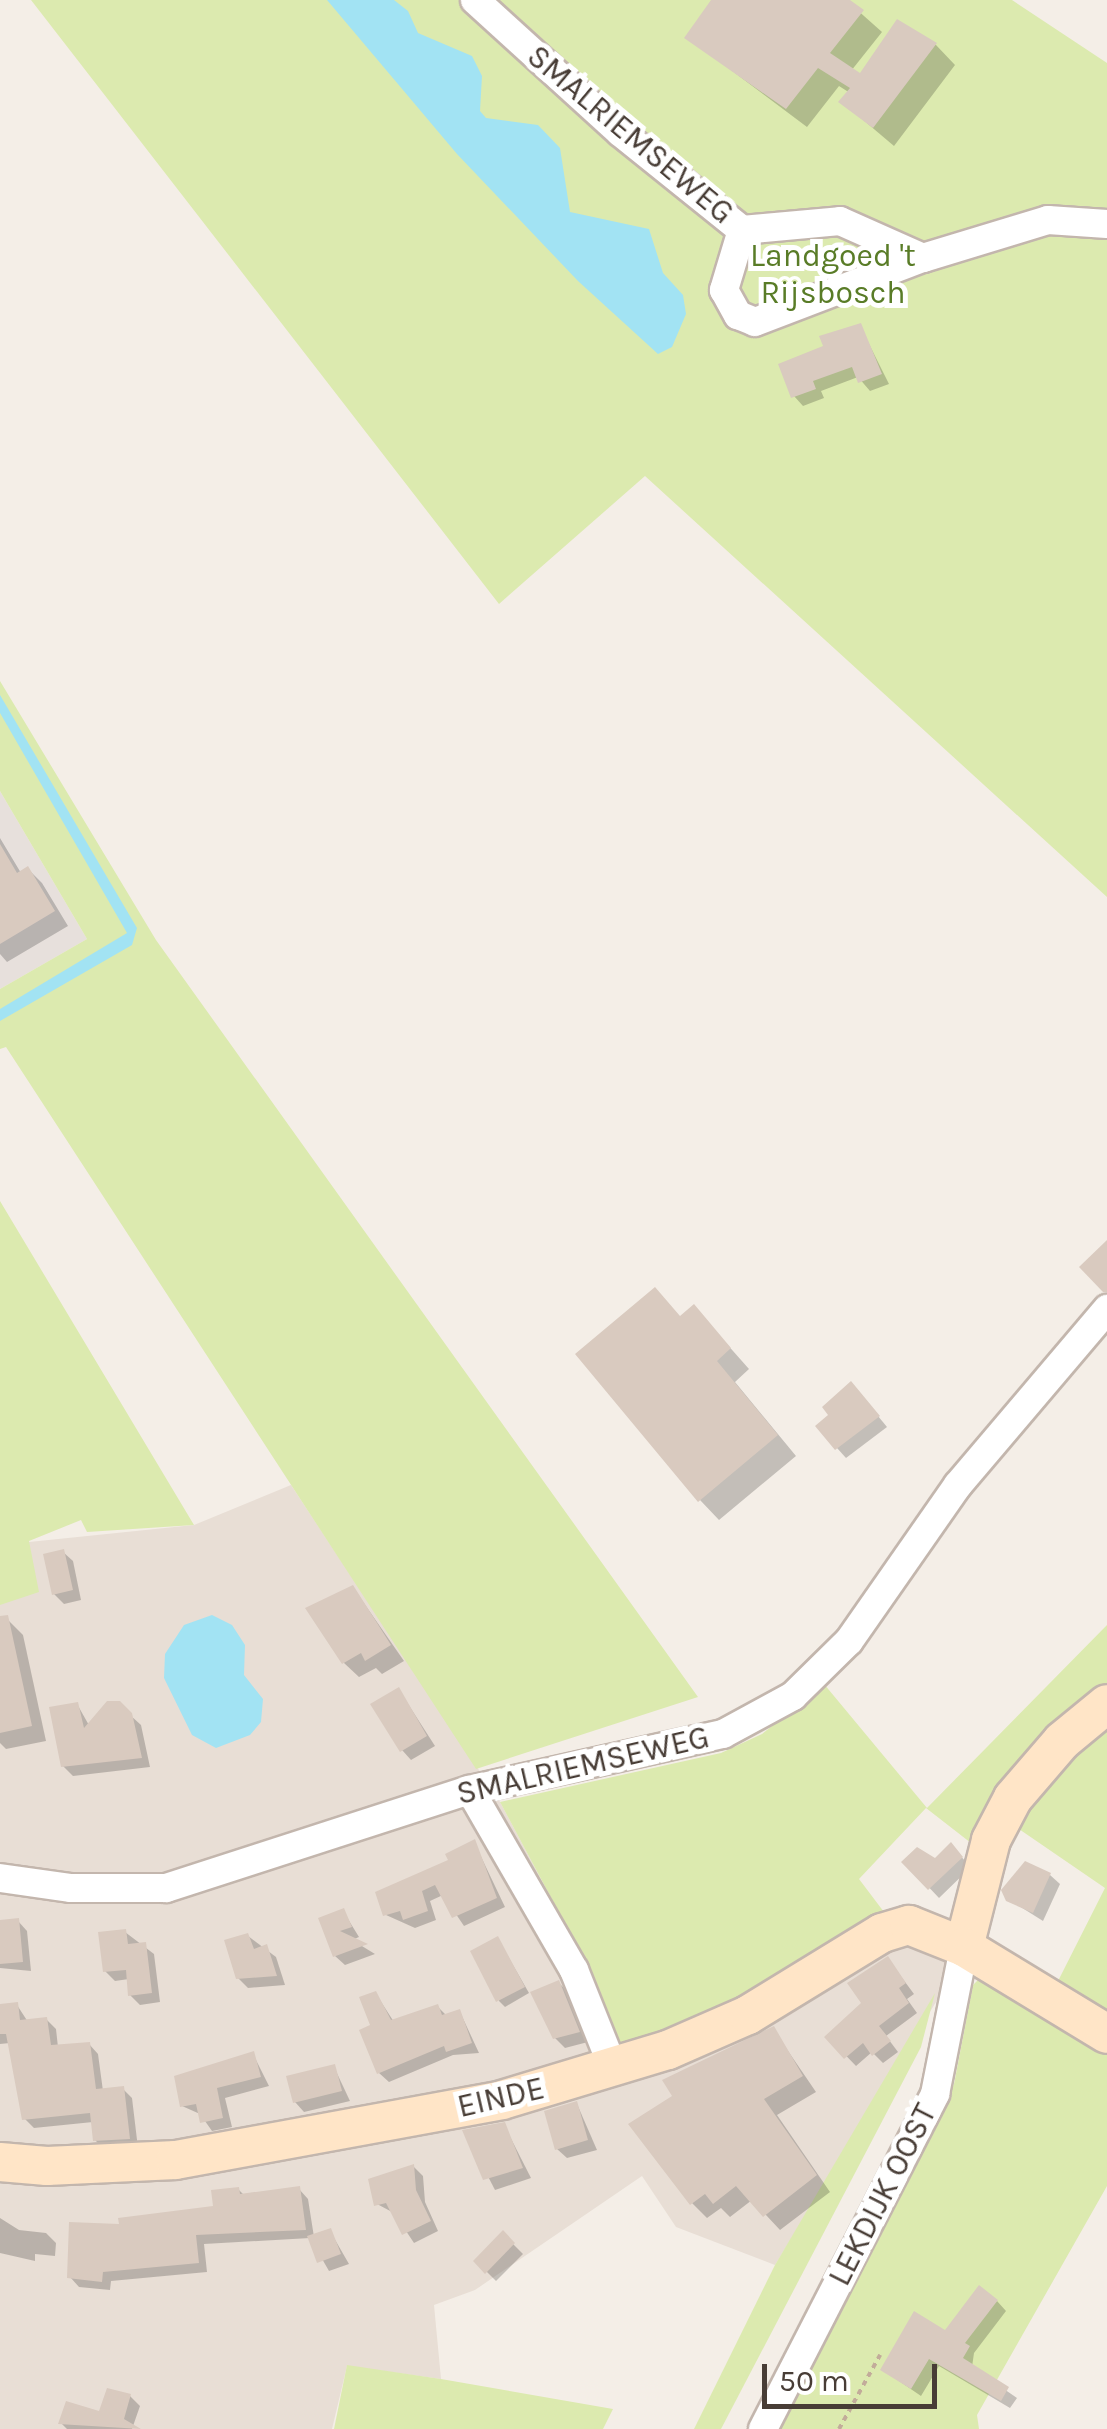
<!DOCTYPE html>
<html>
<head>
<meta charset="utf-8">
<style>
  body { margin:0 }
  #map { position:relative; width:1107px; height:2429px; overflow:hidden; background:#f4eee7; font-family:Karla,sans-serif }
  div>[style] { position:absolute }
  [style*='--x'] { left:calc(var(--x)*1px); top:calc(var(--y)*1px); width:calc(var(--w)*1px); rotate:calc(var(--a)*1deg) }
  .residential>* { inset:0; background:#e8ded5 }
  .industrial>* { inset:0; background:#e7e0dc }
  .green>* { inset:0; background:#dceaaf }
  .water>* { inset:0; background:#a2e3f3 }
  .shadow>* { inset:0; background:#0003 }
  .building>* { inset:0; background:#d9cabf }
  .path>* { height:4px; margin-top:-2px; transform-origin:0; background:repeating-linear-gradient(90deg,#c2ac9a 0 5px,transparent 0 10px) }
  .roads { filter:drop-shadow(2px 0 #c3b6ad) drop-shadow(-2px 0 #c3b6ad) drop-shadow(0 2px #c3b6ad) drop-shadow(0 -2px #c3b6ad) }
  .street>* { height:28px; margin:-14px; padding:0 14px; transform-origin:14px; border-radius:14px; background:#fff }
  .secondary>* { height:38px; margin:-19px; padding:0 19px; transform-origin:19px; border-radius:19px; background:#ffe5c7 }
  span { translate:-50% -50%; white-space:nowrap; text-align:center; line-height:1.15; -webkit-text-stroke:10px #fff; paint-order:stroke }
  .street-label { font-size:32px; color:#483d36 }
  .park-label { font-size:32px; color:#597c27 }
  .scale { position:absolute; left:762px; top:2364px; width:175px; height:45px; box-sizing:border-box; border:5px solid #483d36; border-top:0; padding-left:12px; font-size:30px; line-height:35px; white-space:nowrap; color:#483d36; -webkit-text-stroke:8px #fff; paint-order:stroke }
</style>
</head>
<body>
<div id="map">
  <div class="residential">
    <i style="clip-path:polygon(291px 1485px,500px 1802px,588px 1967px,622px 2046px,887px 1916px,955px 1971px,775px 2265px,676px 2227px,642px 2176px,475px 2290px,434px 2305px,441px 2379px,347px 2366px,332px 2429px,0 2429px,0 1545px,194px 1525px)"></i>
  </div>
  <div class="industrial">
    <i style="clip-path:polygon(0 791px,87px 939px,0 989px)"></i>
  </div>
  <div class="green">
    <i style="clip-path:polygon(31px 0,1012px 0,1107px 63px,1107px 897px,645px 476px,499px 604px)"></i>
    <i style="clip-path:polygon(0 681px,156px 940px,698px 1697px,476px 1769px,6px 1047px,0 1049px,0 989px,87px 939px,0 791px)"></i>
    <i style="clip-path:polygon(0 1201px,194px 1525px,87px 1532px,81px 1520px,29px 1541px,39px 1592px,0 1605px)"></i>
    <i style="clip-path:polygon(1107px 1625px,1107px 1695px,980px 1850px,926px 1808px,859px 1879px,887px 1916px,748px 1994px,621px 2046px,588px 1967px,500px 1802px,721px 1753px,762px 1734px,824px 1684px,927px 1808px)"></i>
    <i style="clip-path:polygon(1107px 1722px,1107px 2019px,1056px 1985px,1105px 1888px,1010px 1823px)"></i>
    <i style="clip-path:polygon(980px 1978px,1107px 2049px,1107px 2186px,977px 2415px,979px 2429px,780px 2429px,954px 2084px,973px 1985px)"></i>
    <i style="clip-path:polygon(935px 1993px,921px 2047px,721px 2429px,694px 2429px,775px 2265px)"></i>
    <i style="clip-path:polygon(347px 2365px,441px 2379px,613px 2409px,603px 2429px,334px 2429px)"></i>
  </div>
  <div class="water">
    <i style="clip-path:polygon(327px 0,394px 0,408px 11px,418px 33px,472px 56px,482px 76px,480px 111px,486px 118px,538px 125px,560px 148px,570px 212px,649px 229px,663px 273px,683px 295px,686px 314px,672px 347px,658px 354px,578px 281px,457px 154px)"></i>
    <i style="clip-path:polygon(0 695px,137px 928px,132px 945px,0 1021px,0 1009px,127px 933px,0 713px)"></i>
    <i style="clip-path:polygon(212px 1615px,232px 1625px,245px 1645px,244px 1675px,263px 1699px,261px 1722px,250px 1735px,216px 1748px,192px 1735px,164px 1678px,165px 1654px,184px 1625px)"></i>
  </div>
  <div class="shadow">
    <i style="clip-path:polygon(714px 0,846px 0,882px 32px,851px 71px,860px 77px,896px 25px,936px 45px,955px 65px,894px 146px,842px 102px,850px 93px,839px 86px,807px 127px,687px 37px)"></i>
    <i style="clip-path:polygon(860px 326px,889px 384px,870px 391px,858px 377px,821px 391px,824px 398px,803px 406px,794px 396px,827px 348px)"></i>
    <i style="clip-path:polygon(0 838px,21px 873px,28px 869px,42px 883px,68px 926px,7px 962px,0 954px)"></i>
    <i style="clip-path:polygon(694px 1307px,749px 1369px,735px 1382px,796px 1456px,719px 1520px,700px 1500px,682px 1318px)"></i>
    <i style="clip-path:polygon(860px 1394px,887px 1427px,846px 1458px,837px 1448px,832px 1416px)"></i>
    <i style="clip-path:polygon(63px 1552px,73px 1561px,81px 1600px,64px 1604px,54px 1594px)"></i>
    <i style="clip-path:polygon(352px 1586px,404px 1661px,382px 1674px,376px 1668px,359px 1677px,344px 1663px)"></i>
    <i style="clip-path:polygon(8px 1620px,23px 1635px,46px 1741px,6px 1749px,0 1743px,0 1622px)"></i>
    <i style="clip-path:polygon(399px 1690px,435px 1746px,411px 1760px,402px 1750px)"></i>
    <i style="clip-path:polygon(77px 1704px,90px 1727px,130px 1715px,141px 1725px,150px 1767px,73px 1776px,63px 1766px)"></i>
    <i style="clip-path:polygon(474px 1842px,505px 1907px,464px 1926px,443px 1895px,430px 1901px,436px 1920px,415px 1928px,386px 1915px)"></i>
    <i style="clip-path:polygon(951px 1846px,971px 1867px,939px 1898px,905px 1862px,936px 1860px)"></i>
    <i style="clip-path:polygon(1050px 1875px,1060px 1884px,1043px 1921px,1008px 1899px)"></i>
    <i style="clip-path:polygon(343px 1911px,359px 1937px,352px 1940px,375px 1954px,345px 1965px,335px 1956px)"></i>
    <i style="clip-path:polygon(0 1921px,18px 1921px,27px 1931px,31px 1971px,0 1968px)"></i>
    <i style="clip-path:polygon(125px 1932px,154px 1954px,160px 2002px,140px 2005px,130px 1995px,129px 1979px,115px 1981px,105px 1971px)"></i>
    <i style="clip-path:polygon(248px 1936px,276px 1957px,285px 1985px,248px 1988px,238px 1978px)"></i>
    <i style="clip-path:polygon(498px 1939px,529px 1993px,505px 2007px,499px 2001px)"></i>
    <i style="clip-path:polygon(888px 1959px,914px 1994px,907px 1999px,917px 2013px,886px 2036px,898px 2052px,883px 2063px,872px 2052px,856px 2066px,828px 2037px,864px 2004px)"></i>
    <i style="clip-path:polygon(558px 1982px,568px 1992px,588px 2042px,565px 2048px,555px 2038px)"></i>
    <i style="clip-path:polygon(376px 1994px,394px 2022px,437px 2006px,447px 2016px,460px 2012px,479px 2053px,453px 2055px,389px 2082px,379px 2073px)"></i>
    <i style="clip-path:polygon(17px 2005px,28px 2022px,46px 2019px,56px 2029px,58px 2047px,89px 2044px,98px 2054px,103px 2091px,123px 2089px,132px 2098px,138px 2148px,105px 2150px,95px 2140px,93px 2122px,34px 2128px,24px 2118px,10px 2043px,0 2044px,0 2007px)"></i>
    <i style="clip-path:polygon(773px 2029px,816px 2092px,777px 2115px,830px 2192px,780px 2230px,752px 2200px,730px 2217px,721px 2208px,707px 2218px,692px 2203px)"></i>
    <i style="clip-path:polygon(253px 2054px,269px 2086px,225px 2098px,232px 2127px,212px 2131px,200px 2114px,182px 2106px)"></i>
    <i style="clip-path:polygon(334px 2067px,350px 2101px,304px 2112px,295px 2102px)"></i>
    <i style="clip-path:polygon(577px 2104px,597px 2150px,567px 2158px,557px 2149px)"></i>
    <i style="clip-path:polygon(504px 2125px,531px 2178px,495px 2190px,465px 2132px)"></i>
    <i style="clip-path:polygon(413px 2166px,423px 2176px,425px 2202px,438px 2231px,414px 2243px,394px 2213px,377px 2204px)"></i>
    <i style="clip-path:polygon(238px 2189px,245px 2196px,299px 2189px,308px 2199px,314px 2237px,330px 2231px,349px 2264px,329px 2271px,310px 2238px,204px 2244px,207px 2272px,111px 2281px,110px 2290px,79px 2287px,70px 2277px,122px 2227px,215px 2208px)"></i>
    <i style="clip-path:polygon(0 2218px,19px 2230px,46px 2233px,56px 2243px,55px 2256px,35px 2254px,35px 2261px,0 2253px)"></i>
    <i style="clip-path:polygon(503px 2234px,523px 2254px,496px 2281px,476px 2261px)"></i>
    <i style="clip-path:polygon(997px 2301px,1006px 2311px,974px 2353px,972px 2367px,1017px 2398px,1010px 2408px,939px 2366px,921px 2396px,883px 2370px)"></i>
    <i style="clip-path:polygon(130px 2396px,140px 2406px,132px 2429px,67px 2429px,61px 2423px,100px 2414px)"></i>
  </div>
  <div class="building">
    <i style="clip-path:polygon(711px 0,850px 0,864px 10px,830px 53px,860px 73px,897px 19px,937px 43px,873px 128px,838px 102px,850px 88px,818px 68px,786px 109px,684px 38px)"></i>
    <i style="clip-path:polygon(861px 323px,882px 374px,858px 383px,852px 367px,813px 381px,816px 389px,791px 398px,778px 364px,823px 346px,819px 336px)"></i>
    <i style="clip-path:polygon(0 844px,17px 873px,28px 866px,55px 911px,0 944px)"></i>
    <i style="clip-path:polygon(1107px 1240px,1107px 1292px,1103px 1292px,1079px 1267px)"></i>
    <i style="clip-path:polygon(655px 1287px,680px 1316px,694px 1304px,731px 1348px,717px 1361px,778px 1435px,698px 1502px,575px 1354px)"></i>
    <i style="clip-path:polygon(851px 1381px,880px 1416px,835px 1450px,815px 1426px,828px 1415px,822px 1407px)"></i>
    <i style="clip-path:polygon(64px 1549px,73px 1590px,52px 1595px,43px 1554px)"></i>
    <i style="clip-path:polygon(353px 1585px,391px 1645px,365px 1661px,361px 1653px,342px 1664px,305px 1608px)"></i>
    <i style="clip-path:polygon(8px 1615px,32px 1726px,0 1733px,0 1616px)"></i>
    <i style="clip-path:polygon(399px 1687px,427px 1736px,400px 1752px,370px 1704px)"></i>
    <i style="clip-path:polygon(107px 1701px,120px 1701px,132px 1713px,142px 1758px,61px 1767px,49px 1707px,78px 1702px,84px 1728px)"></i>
    <i style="clip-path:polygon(475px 1839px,497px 1898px,452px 1918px,435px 1885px,422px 1891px,428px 1911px,403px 1920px,400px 1911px,383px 1916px,375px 1892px,448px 1860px,445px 1854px)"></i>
    <i style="clip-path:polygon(951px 1842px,963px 1857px,928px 1890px,901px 1862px,917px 1847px,935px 1858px)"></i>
    <i style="clip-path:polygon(1025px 1861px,1051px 1873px,1033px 1913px,1006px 1901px,1001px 1890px)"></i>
    <i style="clip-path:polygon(344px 1908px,352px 1927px,340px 1931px,368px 1944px,333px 1957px,318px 1918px)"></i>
    <i style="clip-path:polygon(19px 1918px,23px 1962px,0 1964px,0 1920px)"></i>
    <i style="clip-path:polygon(126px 1929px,128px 1944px,146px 1942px,152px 1993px,128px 1996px,126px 1970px,103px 1972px,98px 1932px)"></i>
    <i style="clip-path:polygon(248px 1933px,254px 1949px,267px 1944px,277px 1976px,236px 1979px,224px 1940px)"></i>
    <i style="clip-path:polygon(498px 1936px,525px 1987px,496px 2002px,470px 1951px)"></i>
    <i style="clip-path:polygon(888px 1956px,906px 1983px,899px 1988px,909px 2003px,879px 2026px,891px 2041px,872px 2056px,863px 2043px,844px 2059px,824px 2037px,861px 2003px,847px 1983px)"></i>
    <i style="clip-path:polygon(559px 1980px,580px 2032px,553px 2039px,530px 1992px)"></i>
    <i style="clip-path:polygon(376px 1991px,391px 2020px,438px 2004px,442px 2015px,460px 2009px,472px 2043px,446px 2052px,444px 2046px,377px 2074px,359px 2030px,370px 2025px,359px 1997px)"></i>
    <i style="clip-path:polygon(18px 2002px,20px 2020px,47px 2017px,51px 2045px,90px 2042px,96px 2089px,124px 2086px,130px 2139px,93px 2141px,90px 2113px,22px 2120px,6px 2034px,0 2034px,0 2004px)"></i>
    <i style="clip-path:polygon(774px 2026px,803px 2076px,764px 2099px,817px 2175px,763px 2217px,736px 2186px,713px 2204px,705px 2194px,690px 2205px,628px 2124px,672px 2096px,662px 2080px)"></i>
    <i style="clip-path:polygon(254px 2051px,261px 2077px,217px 2088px,223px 2118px,200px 2123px,196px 2104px,180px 2107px,174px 2076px)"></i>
    <i style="clip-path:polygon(335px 2064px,342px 2091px,293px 2103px,286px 2076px)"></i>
    <i style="clip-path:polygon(577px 2101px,588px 2140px,555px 2150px,544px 2111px)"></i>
    <i style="clip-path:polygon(505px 2122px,523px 2168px,483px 2180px,462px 2130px)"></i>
    <i style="clip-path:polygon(414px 2164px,416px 2190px,431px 2221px,402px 2235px,386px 2203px,374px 2206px,368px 2179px)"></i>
    <i style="clip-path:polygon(300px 2186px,306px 2230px,196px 2235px,199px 2263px,103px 2272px,102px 2282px,67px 2278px,69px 2222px,119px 2224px,118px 2218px,213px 2206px,211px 2190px,239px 2187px,240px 2194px)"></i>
    <i style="clip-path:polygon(331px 2228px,341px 2254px,317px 2263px,307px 2236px)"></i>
    <i style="clip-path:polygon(503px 2230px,515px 2243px,485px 2274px,473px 2261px)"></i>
    <i style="clip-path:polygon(979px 2285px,998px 2300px,965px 2343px,970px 2346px,963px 2358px,1009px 2387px,1001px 2401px,929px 2359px,911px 2389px,880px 2370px,914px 2311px,945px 2330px)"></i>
    <i style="clip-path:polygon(107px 2388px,131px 2394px,124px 2419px,141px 2429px,58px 2424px,66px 2401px,99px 2411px)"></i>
  </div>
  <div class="path">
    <i style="--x:839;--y:2429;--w:85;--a:-61"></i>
  </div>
  <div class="roads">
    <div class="street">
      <i style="--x:475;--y:0;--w:196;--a:42.3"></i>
      <i style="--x:620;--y:132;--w:156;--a:38.8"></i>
      <i style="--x:742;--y:230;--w:98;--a:-5.2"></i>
      <i style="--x:840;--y:221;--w:91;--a:24"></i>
      <i style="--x:923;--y:258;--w:131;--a:-16.9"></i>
      <i style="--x:1048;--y:220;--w:59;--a:3.9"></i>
      <i style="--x:742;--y:230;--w:63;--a:106.7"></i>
      <i style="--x:724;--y:290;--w:29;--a:61"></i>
      <i style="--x:738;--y:315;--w:18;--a:22"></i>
      <i style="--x:755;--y:322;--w:180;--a:-20.9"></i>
      <i style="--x:470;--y:1790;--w:208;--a:60"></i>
      <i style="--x:574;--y:1970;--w:108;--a:68.2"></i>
      <i style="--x:0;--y:1878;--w:72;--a:8"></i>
      <i style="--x:71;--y:1888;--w:95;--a:0"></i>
      <i style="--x:166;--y:1888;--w:319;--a:-17.9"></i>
      <i style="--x:470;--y:1790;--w:259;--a:-12.5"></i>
      <i style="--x:723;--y:1734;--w:80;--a:-28.5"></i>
      <i style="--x:793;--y:1696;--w:78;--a:-44.5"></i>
      <i style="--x:849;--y:1641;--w:190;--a:-55.1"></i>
      <i style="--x:958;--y:1485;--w:231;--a:-49.7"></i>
      <i style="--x:763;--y:2429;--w:377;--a:-62.8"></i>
      <i style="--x:935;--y:2094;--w:150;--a:-78.8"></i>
    </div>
    <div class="secondary">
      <i style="--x:964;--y:1947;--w:110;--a:-75.8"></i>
      <i style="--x:991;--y:1840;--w:47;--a:-62.4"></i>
      <i style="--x:1013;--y:1798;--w:75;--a:-49.3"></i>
      <i style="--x:1062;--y:1741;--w:58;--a:-39.4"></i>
      <i style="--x:0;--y:2162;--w:47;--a:4.9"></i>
      <i style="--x:47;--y:2166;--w:129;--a:-2.7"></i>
      <i style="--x:176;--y:2160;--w:331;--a:-10.4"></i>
      <i style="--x:502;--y:2100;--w:173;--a:-16.8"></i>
      <i style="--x:668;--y:2050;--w:87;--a:-23.6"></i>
      <i style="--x:748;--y:2015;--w:157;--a:-31.5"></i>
      <i style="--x:882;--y:1933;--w:28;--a:-17"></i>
      <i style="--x:909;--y:1925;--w:59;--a:21.8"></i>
      <i style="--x:964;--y:1947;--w:167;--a:31.3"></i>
    </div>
  </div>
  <div class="street-label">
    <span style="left:630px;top:135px;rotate:40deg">SMALRIEMSEWEG</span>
    <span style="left:583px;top:1766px;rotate:-13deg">SMALRIEMSEWEG</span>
    <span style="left:501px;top:2098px;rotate:-13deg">EINDE</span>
    <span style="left:883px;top:2195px;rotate:-63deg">LEKDIJK OOST</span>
  </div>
  <div class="park-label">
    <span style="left:833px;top:275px">Landgoed 't<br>Rijsbosch</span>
  </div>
  <div class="scale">50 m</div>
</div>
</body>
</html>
